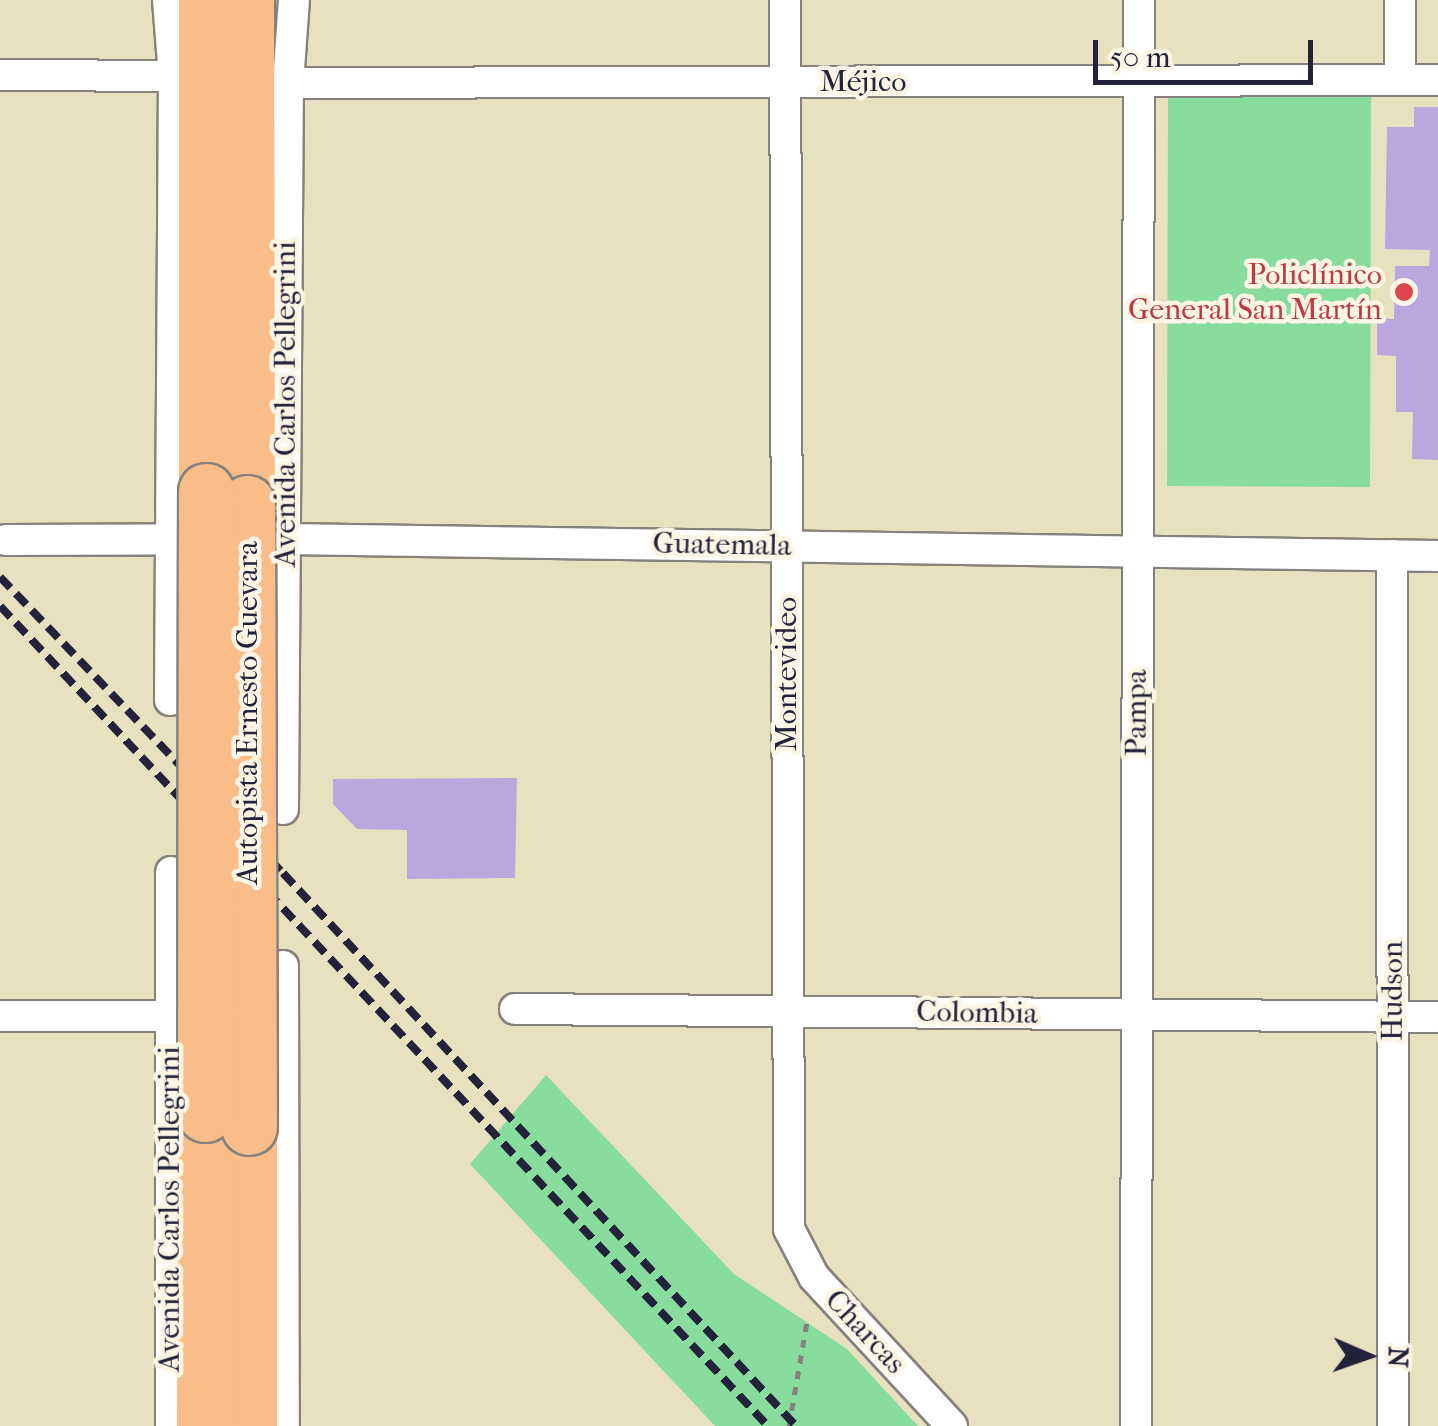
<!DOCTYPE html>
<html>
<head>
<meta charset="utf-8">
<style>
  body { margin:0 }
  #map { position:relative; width:1438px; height:1426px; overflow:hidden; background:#e8e1bf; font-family:"IM FELL French Canon",serif }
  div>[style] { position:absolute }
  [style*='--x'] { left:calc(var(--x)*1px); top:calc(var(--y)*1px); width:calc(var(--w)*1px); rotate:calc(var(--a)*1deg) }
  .green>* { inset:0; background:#88dc9d }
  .building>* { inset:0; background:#bda5dd }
  .path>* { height:5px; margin-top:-2.5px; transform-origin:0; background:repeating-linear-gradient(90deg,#85827d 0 8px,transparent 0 16px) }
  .roads { filter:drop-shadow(2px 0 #85827d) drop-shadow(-2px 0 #85827d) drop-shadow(0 2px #85827d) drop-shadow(0 -2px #85827d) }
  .street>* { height:30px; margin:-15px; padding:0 15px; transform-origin:15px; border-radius:15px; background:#fff }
  .highway>* { height:55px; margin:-27.5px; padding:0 27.5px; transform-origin:27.5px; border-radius:27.5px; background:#f8bd89 }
  .rail>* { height:8px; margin-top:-4px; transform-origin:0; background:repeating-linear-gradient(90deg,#22223b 0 15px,transparent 0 23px) }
  .bridges { filter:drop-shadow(2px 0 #85827d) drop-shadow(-2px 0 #85827d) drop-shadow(0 2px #85827d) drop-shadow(0 -2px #85827d) }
  .highway-bridge>* { height:55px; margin:-27.5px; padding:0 27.5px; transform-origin:27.5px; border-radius:27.5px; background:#f8bd89 }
  .dots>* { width:28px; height:28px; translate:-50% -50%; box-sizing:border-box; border:5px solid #fcf5e5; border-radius:50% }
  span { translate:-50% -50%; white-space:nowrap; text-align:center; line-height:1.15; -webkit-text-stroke:9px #fcf5e5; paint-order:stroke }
  .street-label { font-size:30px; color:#22223b }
  .health-label { font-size:30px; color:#be3a42 }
  .right { translate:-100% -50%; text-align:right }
  .north { position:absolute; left:1318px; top:1306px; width:100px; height:100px; -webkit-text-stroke:8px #fcf5e5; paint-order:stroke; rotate:92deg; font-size:28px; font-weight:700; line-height:40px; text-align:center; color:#22223b }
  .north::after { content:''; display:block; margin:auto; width:35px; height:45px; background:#22223b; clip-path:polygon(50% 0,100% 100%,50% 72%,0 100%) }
  .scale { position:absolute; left:1093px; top:40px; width:220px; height:45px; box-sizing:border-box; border:5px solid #22223b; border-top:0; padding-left:12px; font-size:30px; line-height:35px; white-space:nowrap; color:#22223b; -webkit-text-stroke:8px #fcf5e5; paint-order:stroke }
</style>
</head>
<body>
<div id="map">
  <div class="green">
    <i style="clip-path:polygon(1168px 96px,1371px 96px,1370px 487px,1167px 486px)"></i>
    <i style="clip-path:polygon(546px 1075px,734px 1274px,847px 1349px,918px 1426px,715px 1426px,470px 1164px)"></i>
  </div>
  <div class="building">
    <i style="clip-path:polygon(1414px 107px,1438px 107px,1438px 460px,1412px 459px,1413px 412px,1396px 412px,1396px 356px,1377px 355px,1377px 318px,1394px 319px,1395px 266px,1429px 266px,1430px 250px,1385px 249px,1387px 127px,1414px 127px)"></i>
    <i style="clip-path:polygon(517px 778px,515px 878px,407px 879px,407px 830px,357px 829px,333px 804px,333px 779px)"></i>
  </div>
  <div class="path">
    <i style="--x:789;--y:1426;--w:112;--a:-80.2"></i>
  </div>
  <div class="roads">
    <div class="street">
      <i style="--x:168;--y:0;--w:76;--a:85.5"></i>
      <i style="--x:174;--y:76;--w:624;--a:90.37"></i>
      <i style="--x:785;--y:0;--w:1229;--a:89.81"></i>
      <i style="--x:789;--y:1229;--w:54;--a:62.5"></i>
      <i style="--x:814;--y:1277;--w:203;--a:47.2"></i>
      <i style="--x:1400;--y:0;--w:80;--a:90"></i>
      <i style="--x:0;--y:75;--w:174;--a:0.3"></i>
      <i style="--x:288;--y:83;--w:1150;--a:-0.15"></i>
      <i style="--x:6;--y:540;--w:280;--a:-0.2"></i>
      <i style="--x:286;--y:539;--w:1152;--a:0.85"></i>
      <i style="--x:1392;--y:555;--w:871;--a:89.93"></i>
      <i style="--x:283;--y:809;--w:726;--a:-89.61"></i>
      <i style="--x:288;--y:83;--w:83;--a:-85.9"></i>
      <i style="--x:171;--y:872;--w:554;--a:90"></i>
      <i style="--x:283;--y:966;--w:460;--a:89.9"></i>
      <i style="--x:515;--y:1009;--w:923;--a:0.5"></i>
      <i style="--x:0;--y:1016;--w:190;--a:0"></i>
      <i style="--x:1136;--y:1426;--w:1426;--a:-89.88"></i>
    </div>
    <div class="highway">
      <i style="--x:246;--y:0;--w:503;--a:89.89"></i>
      <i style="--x:206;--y:491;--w:491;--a:-90"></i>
      <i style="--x:249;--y:1127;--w:299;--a:90"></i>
      <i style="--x:204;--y:1426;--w:312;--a:-89.8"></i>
    </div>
  </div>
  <div class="rail">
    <i style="--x:0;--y:577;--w:410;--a:46.3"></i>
    <i style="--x:283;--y:873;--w:754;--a:47.15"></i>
    <i style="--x:0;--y:606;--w:1123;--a:46.88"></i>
  </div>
  <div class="bridges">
    <div class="highway-bridge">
      <i style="--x:247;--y:503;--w:624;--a:89.82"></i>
      <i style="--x:205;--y:1114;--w:623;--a:-89.91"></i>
    </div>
  </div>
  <div class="dots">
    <i style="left:1404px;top:292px;background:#e0444e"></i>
  </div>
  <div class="street-label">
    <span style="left:863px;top:82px">Méjico</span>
    <span style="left:286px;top:404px;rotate:-90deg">Avenida Carlos Pellegrini</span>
    <span style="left:722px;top:545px;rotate:1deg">Guatemala</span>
    <span style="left:787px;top:674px;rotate:-90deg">Montevideo</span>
    <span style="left:248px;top:713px;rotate:-90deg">Autopista Ernesto Guevara</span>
    <span style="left:1137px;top:713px;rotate:-90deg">Pampa</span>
    <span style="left:1393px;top:991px;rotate:-90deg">Hudson</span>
    <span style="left:977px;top:1013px;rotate:1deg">Colombia</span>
    <span style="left:170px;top:1209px;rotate:-90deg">Avenida Carlos Pellegrini</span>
    <span style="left:865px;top:1332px;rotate:47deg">Charcas</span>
  </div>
  <div class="health-label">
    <span class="right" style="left:1382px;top:292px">Policlínico<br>General San Martín</span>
  </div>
  <div class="north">N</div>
  <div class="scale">50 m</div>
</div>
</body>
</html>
